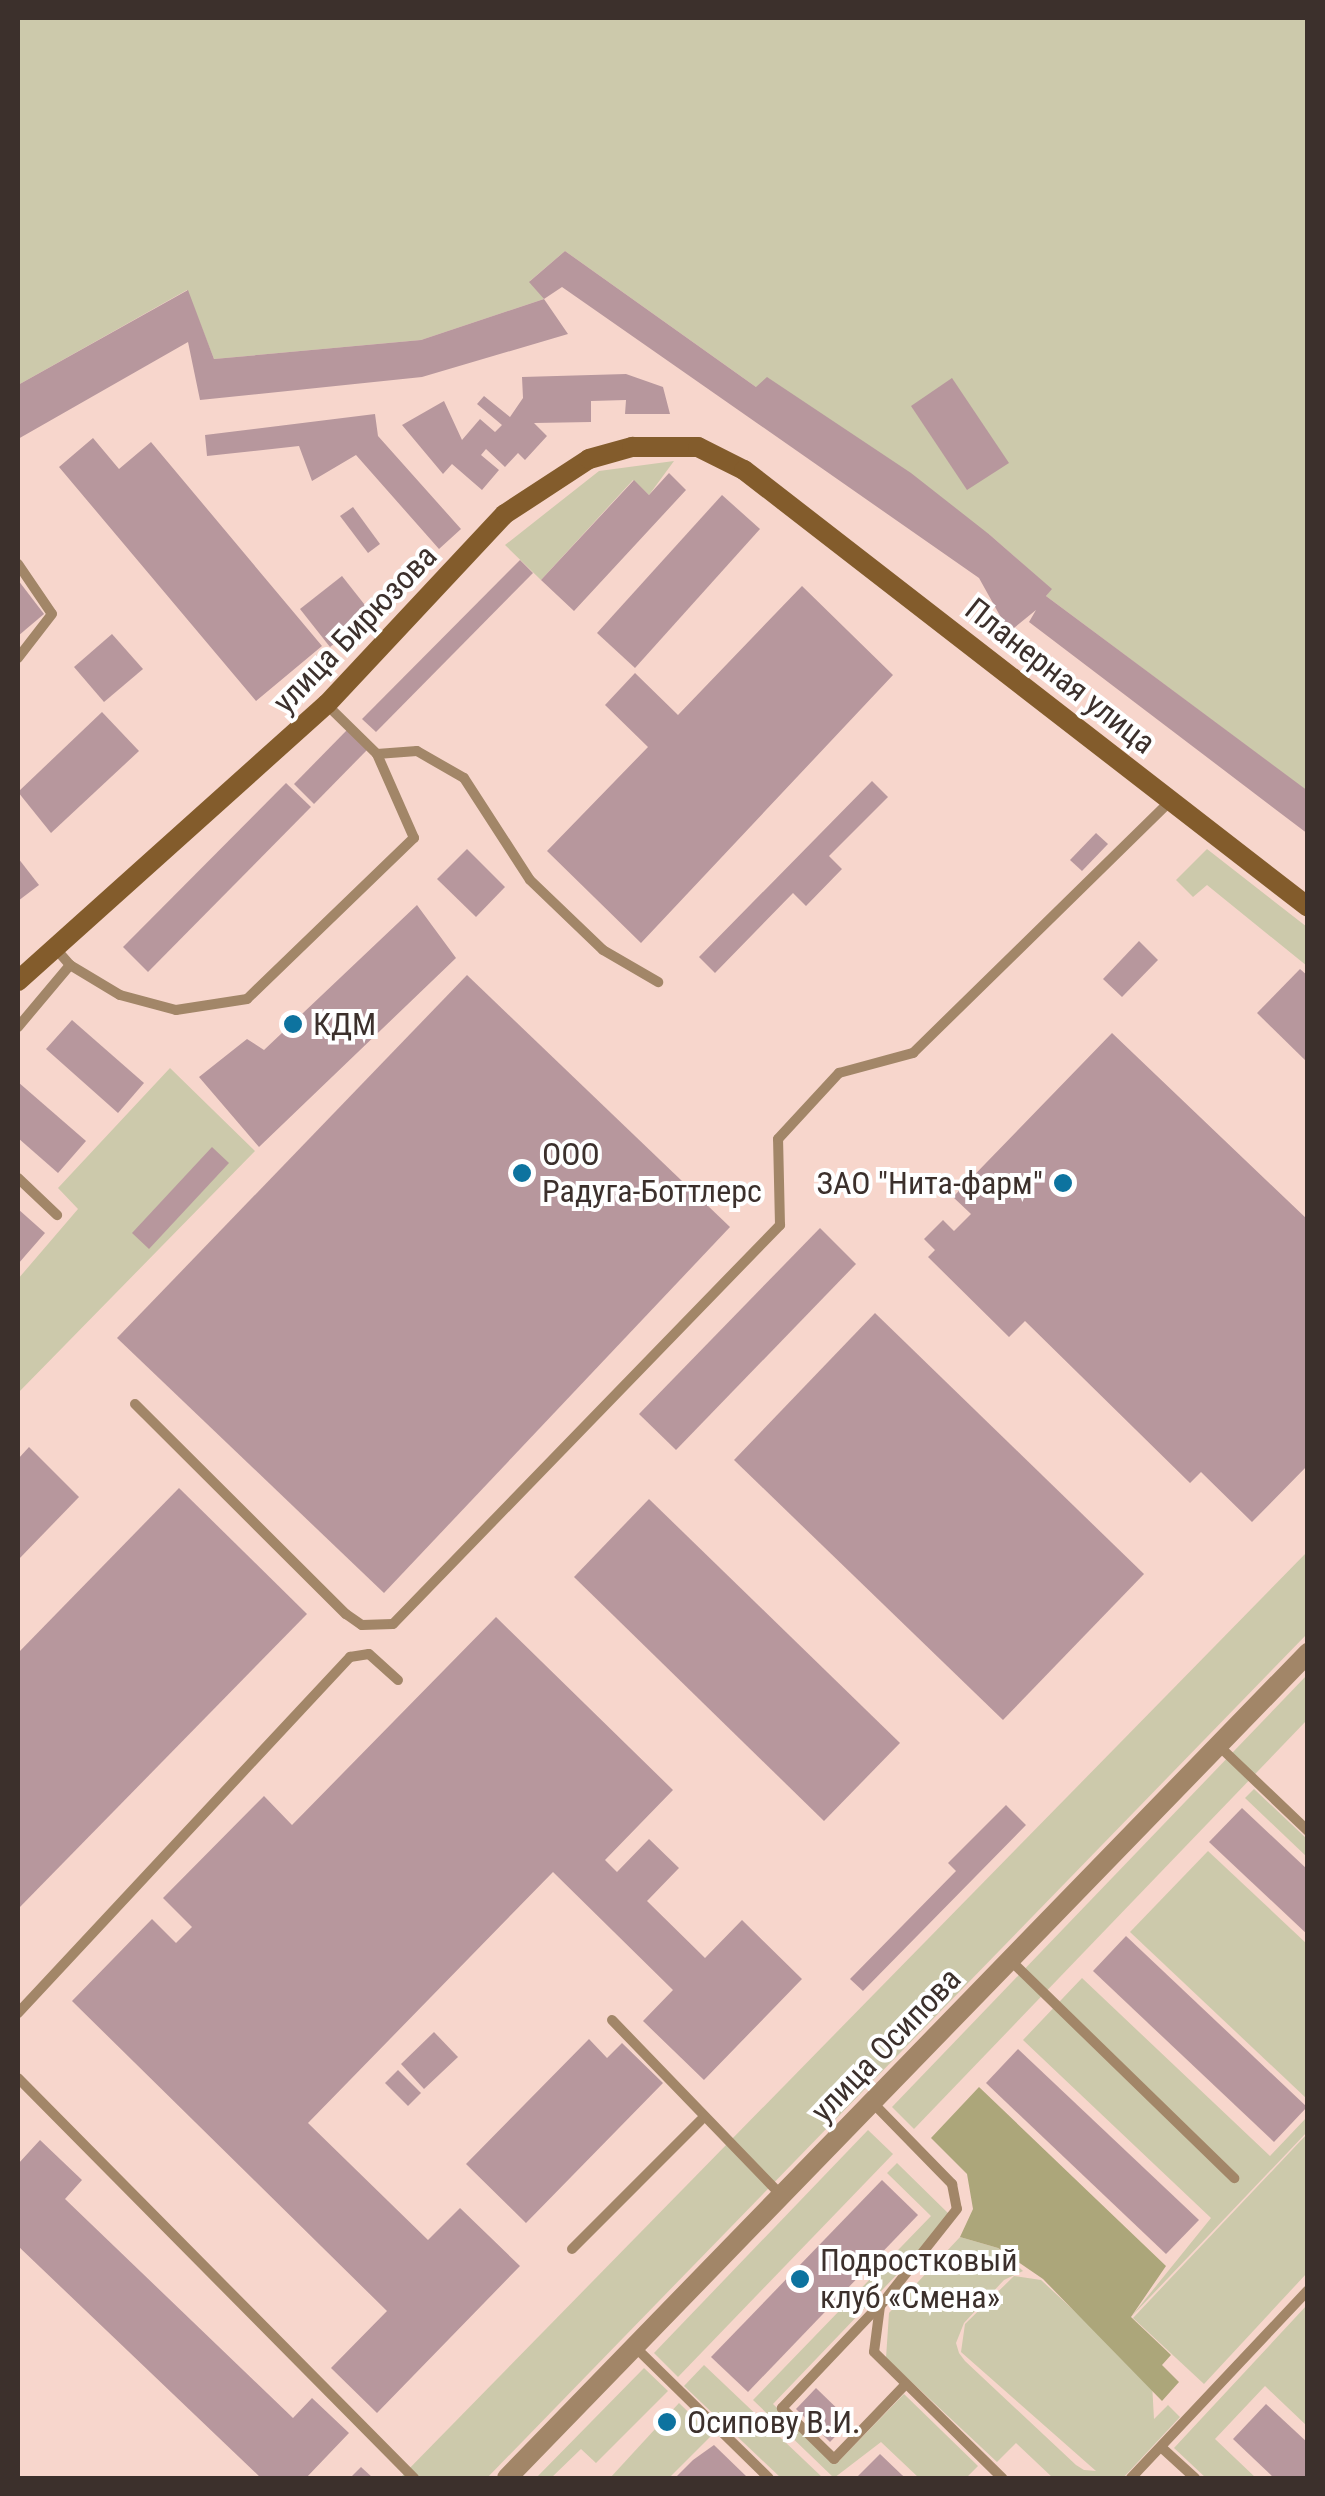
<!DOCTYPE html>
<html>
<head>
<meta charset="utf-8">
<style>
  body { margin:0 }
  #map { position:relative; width:1325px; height:2496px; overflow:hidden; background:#f7d6cc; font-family:"Roboto Condensed",sans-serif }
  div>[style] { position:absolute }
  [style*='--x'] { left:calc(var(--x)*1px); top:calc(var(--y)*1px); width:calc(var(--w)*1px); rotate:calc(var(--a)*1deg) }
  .green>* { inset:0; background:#ccc9ab }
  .forest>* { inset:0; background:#aca67a }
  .building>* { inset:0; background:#b7979d }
  .lane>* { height:10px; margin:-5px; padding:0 5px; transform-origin:5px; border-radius:5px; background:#a28668 }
  .street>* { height:20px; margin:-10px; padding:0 10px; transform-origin:10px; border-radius:10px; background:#a28668 }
  .secondary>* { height:20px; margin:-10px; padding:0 10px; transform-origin:10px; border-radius:10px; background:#835c2c }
  .dots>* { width:28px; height:28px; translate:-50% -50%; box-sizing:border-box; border:5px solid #fff; border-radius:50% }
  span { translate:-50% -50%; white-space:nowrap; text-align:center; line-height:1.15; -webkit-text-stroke:8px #fff; paint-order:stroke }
  .street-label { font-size:32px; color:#3c302c }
  .poi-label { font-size:32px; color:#3c302c }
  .left { translate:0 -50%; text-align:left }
  .right { translate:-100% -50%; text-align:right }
  .frame { position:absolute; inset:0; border:20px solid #3c302c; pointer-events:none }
</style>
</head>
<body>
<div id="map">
  <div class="green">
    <i style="clip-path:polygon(18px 18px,1307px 18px,1307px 791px,1046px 596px,1051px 589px,990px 535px,756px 387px,565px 251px,530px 281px,544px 299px,421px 340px,214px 359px,187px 290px,18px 385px)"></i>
    <i style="clip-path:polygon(674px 461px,649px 495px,633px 480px,541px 580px,505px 545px,599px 471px)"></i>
    <i style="clip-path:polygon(1207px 849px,1307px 927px,1307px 966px,1207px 885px,1193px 897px,1176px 880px)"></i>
    <i style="clip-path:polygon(170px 1068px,255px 1151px,18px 1393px,18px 1279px,78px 1209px,58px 1188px)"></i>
    <i style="clip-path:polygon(1307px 1552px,1307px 1634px,487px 2478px,400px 2478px)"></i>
    <i style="clip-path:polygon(1307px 1675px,1307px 1720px,914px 2129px,892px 2107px)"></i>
    <i style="clip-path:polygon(1254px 1789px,1307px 1839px,1307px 1857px,1245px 1798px)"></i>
    <i style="clip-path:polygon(1208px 1851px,1307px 1944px,1307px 2099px,1130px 1932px)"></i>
    <i style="clip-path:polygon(1082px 1978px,1270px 2156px,1307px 2117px,1307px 2132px,1131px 2317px,1211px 2218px,1023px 2040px)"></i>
    <i style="clip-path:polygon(868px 2130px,893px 2154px,678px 2377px,654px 2353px)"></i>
    <i style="clip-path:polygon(1307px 2134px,1307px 2273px,1204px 2384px,1133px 2318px)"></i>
    <i style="clip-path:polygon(897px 2163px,952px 2217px,773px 2404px,836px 2464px,904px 2394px,978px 2466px,966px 2478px,919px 2478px,881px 2442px,834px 2478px,753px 2400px,931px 2216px,887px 2173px)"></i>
    <i style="clip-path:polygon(960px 2237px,998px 2248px,1023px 2271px,1004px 2280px,964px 2323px,956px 2343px,959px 2353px,965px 2361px,1076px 2465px,1084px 2470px,1096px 2471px,961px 2352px,965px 2324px,1014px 2276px,1041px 2280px,1152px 2383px,1154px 2419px,1168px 2405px,1180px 2417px,1123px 2478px,1053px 2478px,1016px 2443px,997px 2462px,886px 2358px,889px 2313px)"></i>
    <i style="clip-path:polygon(1307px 2305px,1307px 2426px,1265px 2386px,1215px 2439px,1256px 2478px,1206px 2478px,1174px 2448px)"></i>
    <i style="clip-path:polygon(704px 2365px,823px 2478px,781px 2478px,684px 2386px)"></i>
    <i style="clip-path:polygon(644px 2368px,668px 2391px,596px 2463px,581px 2449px,551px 2478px,536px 2478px)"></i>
    <i style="clip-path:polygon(679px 2403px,712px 2435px,669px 2478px,610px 2478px)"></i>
  </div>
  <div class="forest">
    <i style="clip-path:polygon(979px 2087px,1166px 2266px,1131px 2317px,1171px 2355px,1162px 2365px,1179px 2382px,1162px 2401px,1043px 2279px,998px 2248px,960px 2237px,973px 2209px,967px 2174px,931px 2138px)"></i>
  </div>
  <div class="building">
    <i style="clip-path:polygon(565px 251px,756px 387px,767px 377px,911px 473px,990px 535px,1052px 589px,1046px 596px,1308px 791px,1308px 834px,1029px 622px,1036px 610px,1009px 632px,979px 578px,562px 287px,544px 299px,529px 282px)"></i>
    <i style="clip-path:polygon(188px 290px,214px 359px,421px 340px,544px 299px,568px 334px,422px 377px,200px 400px,188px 342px,18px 439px,18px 385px)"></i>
    <i style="clip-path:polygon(626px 374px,663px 387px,670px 414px,625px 414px,626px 400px,591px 401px,591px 422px,534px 423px,547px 436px,525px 460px,518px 453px,505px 467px,486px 449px,481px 455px,499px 470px,482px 490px,452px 464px,443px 474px,402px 425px,444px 401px,462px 440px,480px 419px,495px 432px,502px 425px,477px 404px,484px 396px,510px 417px,523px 398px,522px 377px)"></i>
    <i style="clip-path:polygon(952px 378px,1009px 463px,967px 490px,911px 406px)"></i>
    <i style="clip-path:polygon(375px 414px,378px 436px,461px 529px,439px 549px,356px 455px,312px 481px,299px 446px,207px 456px,205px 435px)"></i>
    <i style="clip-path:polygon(93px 438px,119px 469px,151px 442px,322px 646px,256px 701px,59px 467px)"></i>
    <i style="clip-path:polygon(669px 473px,686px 490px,574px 611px,541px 580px,634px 480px,649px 495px)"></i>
    <i style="clip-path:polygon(722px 495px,760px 529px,635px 668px,597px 633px)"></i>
    <i style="clip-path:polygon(353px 507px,380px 544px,368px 553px,340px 516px)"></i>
    <i style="clip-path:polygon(520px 560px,533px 573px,376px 732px,362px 719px)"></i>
    <i style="clip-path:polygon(342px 576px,372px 614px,330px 647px,300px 609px)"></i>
    <i style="clip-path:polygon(18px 580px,44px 614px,18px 636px)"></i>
    <i style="clip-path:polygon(802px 586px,893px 675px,641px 943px,547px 851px,648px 747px,605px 705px,635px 673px,678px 715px)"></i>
    <i style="clip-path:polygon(112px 634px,143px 669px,104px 702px,74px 667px)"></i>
    <i style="clip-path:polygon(102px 712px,139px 751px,51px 833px,18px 792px)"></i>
    <i style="clip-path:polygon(347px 730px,367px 750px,314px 804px,294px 784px)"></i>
    <i style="clip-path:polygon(872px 781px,888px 797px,829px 856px,842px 869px,806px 906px,793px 893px,715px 973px,699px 957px)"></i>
    <i style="clip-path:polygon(286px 783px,311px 807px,148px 972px,123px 947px)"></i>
    <i style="clip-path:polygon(1096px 833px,1108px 844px,1082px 871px,1070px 860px)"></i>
    <i style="clip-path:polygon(467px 849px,505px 887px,476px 917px,437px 879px)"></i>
    <i style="clip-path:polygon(18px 858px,39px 885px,18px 901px)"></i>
    <i style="clip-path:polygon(417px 905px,456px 958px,259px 1147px,199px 1077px,247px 1039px,264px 1050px)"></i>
    <i style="clip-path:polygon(1139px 941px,1158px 960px,1122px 997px,1103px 979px)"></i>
    <i style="clip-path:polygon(1300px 969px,1308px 976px,1308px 1063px,1257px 1013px)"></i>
    <i style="clip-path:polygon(467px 975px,730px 1227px,384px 1593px,117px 1338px)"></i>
    <i style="clip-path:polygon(72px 1020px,144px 1083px,118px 1113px,46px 1049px)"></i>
    <i style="clip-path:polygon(1112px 1033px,1308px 1220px,1308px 1465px,1252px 1522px,1201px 1472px,1190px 1483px,1025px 1321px,1009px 1337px,928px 1257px,935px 1250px,924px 1239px,943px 1220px,954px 1231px,971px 1214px,953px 1197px)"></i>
    <i style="clip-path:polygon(18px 1082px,86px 1141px,58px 1173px,18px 1138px)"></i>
    <i style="clip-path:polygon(212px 1147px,229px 1163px,149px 1249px,132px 1233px)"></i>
    <i style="clip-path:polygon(18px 1209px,45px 1233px,18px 1264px)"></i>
    <i style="clip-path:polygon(820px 1228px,856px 1264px,676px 1450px,639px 1414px)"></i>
    <i style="clip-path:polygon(875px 1313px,1144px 1574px,1003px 1720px,734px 1460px)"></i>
    <i style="clip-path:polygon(29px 1447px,79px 1497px,18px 1560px,18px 1459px)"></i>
    <i style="clip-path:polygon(179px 1488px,307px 1614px,18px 1909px,18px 1653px)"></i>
    <i style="clip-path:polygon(649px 1499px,900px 1743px,824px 1821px,574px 1577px)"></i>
    <i style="clip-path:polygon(496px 1617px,673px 1790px,605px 1860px,617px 1872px,649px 1839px,679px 1868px,647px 1901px,705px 1958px,742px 1920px,802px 1979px,704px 2080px,643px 2021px,673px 1990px,553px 1872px,308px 2123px,428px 2240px,460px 2208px,520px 2266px,377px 2413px,331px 2368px,387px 2311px,72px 2001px,152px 1919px,176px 1943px,192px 1927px,163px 1898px,264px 1796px,292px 1825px)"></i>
    <i style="clip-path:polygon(1006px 1805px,1026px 1825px,863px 1991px,850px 1979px,956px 1871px,948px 1863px)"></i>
    <i style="clip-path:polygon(1242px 1808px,1308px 1870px,1308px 1935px,1209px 1842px)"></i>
    <i style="clip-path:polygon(1126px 1936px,1307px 2107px,1274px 2142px,1093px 1971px)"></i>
    <i style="clip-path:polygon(434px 2032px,458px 2057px,424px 2089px,401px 2064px)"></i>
    <i style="clip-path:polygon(589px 2039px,607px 2058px,622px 2043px,663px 2083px,526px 2223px,466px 2164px)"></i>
    <i style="clip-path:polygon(1018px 2049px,1199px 2220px,1166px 2254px,986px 2083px)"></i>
    <i style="clip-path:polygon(398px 2070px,421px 2093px,408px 2106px,385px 2083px)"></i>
    <i style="clip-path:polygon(40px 2140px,82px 2180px,65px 2199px,293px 2418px,312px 2398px,349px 2433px,306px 2478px,261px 2478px,18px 2246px,18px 2164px)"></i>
    <i style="clip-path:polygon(882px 2180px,918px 2215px,748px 2392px,711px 2357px)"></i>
    <i style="clip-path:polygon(816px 2388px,850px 2421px,830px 2442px,796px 2409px)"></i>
    <i style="clip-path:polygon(1266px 2404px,1308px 2443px,1308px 2478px,1274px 2478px,1233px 2439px)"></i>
    <i style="clip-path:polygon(714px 2445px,748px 2478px,675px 2478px,693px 2460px)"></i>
    <i style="clip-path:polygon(880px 2454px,902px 2475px,906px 2478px,856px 2478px)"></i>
    <i style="clip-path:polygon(361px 2467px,373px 2478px,350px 2478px)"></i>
  </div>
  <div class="lane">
    <i style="--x:18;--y:564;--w:60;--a:55.8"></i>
    <i style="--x:52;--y:614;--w:56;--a:127.7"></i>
    <i style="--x:327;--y:705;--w:70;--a:44.4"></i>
    <i style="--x:377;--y:754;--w:40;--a:-4.3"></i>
    <i style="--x:417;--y:751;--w:54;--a:29.9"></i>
    <i style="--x:464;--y:778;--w:121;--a:57.1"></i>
    <i style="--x:530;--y:880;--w:101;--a:43.8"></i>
    <i style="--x:603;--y:950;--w:64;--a:30.2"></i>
    <i style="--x:70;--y:965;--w:58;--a:31"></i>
    <i style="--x:120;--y:995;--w:58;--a:15"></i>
    <i style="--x:176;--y:1010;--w:72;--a:-8.8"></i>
    <i style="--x:247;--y:999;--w:232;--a:-44"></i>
    <i style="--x:414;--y:838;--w:92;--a:-113.8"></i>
    <i style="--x:18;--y:1027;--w:81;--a:-50"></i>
    <i style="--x:70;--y:965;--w:18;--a:-131"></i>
    <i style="--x:18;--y:1178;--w:54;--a:43.5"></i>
    <i style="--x:135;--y:1404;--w:298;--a:44.9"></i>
    <i style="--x:346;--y:1614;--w:19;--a:35"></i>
    <i style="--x:362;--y:1625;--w:31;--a:-2"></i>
    <i style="--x:393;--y:1624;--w:556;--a:-45.87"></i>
    <i style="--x:780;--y:1225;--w:86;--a:-91.3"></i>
    <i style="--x:778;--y:1139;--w:90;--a:-47.3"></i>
    <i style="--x:839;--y:1073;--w:77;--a:-15.1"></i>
    <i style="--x:913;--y:1053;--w:361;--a:-44.4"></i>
    <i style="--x:1219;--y:1746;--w:123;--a:43.7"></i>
    <i style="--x:1010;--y:1960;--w:313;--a:44.2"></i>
    <i style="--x:18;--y:2013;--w:487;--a:-47"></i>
    <i style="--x:350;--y:1657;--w:19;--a:-9"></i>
    <i style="--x:369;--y:1654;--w:39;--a:42"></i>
    <i style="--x:612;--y:2020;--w:243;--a:46"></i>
    <i style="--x:18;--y:2078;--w:563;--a:45.29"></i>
    <i style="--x:872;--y:2102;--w:115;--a:45.7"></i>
    <i style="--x:952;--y:2184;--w:25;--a:79"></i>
    <i style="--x:957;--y:2209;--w:124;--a:128.4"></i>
    <i style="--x:880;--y:2306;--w:46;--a:97.4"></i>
    <i style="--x:874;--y:2352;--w:180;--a:44.5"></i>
    <i style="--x:572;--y:2249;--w:182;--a:-45"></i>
    <i style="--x:874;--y:2311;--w:134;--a:133.5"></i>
    <i style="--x:782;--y:2408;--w:73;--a:44.4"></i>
    <i style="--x:834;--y:2459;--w:103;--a:-46.2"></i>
    <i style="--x:635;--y:2347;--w:187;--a:44.4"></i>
    <i style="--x:1161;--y:2447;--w:46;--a:42.4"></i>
    <i style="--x:1131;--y:2478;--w:258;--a:-46.7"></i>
  </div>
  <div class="street">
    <i style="--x:507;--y:2478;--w:1150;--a:-45.85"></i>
  </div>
  <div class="secondary">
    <i style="--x:18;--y:981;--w:415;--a:-41.9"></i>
    <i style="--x:327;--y:704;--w:260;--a:-46.9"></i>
    <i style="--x:505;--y:514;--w:100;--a:-33.2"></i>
    <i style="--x:589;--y:459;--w:45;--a:-15.6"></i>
    <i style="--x:632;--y:447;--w:66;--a:0"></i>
    <i style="--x:698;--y:447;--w:51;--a:26.6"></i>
    <i style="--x:744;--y:470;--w:713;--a:37.77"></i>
  </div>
  <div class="dots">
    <i style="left:293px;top:1024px;background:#0d739f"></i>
    <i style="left:522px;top:1173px;background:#0d739f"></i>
    <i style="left:1063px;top:1183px;background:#0d739f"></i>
    <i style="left:800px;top:2279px;background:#0d739f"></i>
    <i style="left:667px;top:2422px;background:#0d739f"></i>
  </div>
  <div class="street-label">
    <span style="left:355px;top:629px;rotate:-46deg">улица Бирюзова</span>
    <span style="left:1060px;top:676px;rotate:38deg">Планерная улица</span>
    <span style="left:886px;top:2045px;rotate:-46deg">улица Осипова</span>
  </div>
  <div class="poi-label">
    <span class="left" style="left:313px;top:1024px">КДМ</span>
    <span class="left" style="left:542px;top:1173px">ООО<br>Радуга-Боттлерс</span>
    <span class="right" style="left:1043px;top:1183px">ЗАО "Нита-фарм"</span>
    <span class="left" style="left:820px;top:2279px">Подростковый<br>клуб «Смена»</span>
    <span class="left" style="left:687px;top:2422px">Осипову В.И.</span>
  </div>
  <div class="frame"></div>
</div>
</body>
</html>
